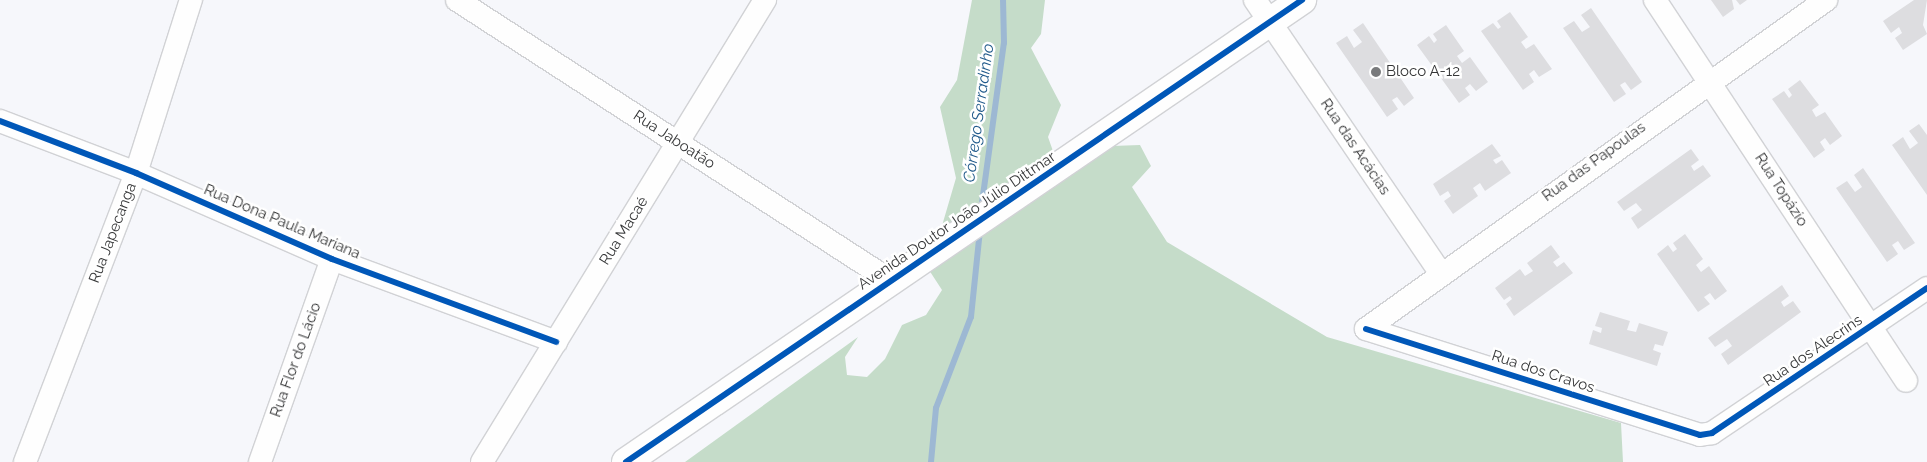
<!DOCTYPE html>
<html>
<head>
<meta charset="utf-8">
<style>
  body { margin:0 }
  #map { position:relative; width:1927px; height:462px; overflow:hidden; background:#f6f7fb; font-family:Raleway,sans-serif }
  div>[style] { position:absolute }
  [style*='--x'] { left:calc(var(--x)*1px); top:calc(var(--y)*1px); width:calc(var(--w)*1px); rotate:calc(var(--a)*1deg) }
  .forest>* { inset:0; background:#c5dcc9 }
  .stream>* { height:6px; margin:-3px; padding:0 3px; transform-origin:3px; border-radius:3px; background:#9db8d3 }
  .building>* { inset:0; background:#dddde0 }
  .roads { filter:drop-shadow(1px 0 #d1d2d5) drop-shadow(-1px 0 #d1d2d5) drop-shadow(0 1px #d1d2d5) drop-shadow(0 -1px #d1d2d5) }
  .minor>* { height:22px; margin:-11px; padding:0 11px; transform-origin:11px; border-radius:11px; background:#fefefe }
  .secondary>* { height:28px; margin:-14px; padding:0 14px; transform-origin:14px; border-radius:14px; background:#fefefe }
  .cycleway>* { height:6px; margin:-3px; padding:0 3px; transform-origin:3px; border-radius:3px; background:#0057b8 }
  .dots>* { width:14px; height:14px; translate:-50% -50%; box-sizing:border-box; border:2px solid #fff; border-radius:50% }
  span { translate:-50% -50%; white-space:nowrap; text-align:center; line-height:1.15; -webkit-text-stroke:5px #fff; paint-order:stroke }
  .poi-label { font-size:15px; color:#363738 }
  .left { translate:0 -50%; text-align:left }
  .street-label { font-size:15px; color:#363738 }
  .water-label { font-size:16px; color:#215a8b; font-style:italic }
</style>
</head>
<body>
<div id="map">
  <div class="forest">
    <i style="clip-path:polygon(972px 0,1045px 0,1041px 34px,1031px 48px,1061px 105px,1048px 137px,1059px 168px,1112px 146px,1140px 145px,1151px 166px,1132px 187px,1167px 242px,1327px 337px,1621px 423px,1623px 462px,685px 462px,858px 337px,845px 357px,847px 375px,867px 377px,885px 359px,902px 325px,926px 315px,942px 290px,929px 270px,956px 178px,940px 107px,957px 80px)"></i>
  </div>
  <div class="stream">
    <i style="--x:981;--y:210;--w:169;--a:-82.2"></i>
    <i style="--x:1004;--y:43;--w:43;--a:-91.3"></i>
    <i style="--x:931;--y:462;--w:54;--a:-84.7"></i>
    <i style="--x:936;--y:408;--w:97;--a:-69"></i>
    <i style="--x:971;--y:317;--w:87;--a:-84.1"></i>
  </div>
  <div class="building">
    <i style="clip-path:polygon(1711px 0,1732px 0,1734px 9px,1723px 17px)"></i>
    <i style="clip-path:polygon(1736px 0,1747px 0,1740px 5px)"></i>
    <i style="clip-path:polygon(1914px 0,1927px 0,1923px 25px,1927px 34px,1903px 50px,1895px 38px,1902px 33px,1899px 27px,1891px 33px,1883px 21px)"></i>
    <i style="clip-path:polygon(1591px 8px,1642px 82px,1631px 90px,1625px 82px,1620px 85px,1626px 94px,1614px 102px,1563px 28px,1574px 21px,1582px 32px,1590px 27px,1581px 15px)"></i>
    <i style="clip-path:polygon(1510px 12px,1528px 37px,1521px 42px,1526px 49px,1534px 44px,1552px 69px,1539px 77px,1534px 70px,1529px 74px,1534px 82px,1523px 90px,1481px 31px,1493px 23px,1498px 29px,1501px 27px,1497px 21px)"></i>
    <i style="clip-path:polygon(1363px 23px,1414px 98px,1404px 106px,1397px 97px,1392px 100px,1398px 109px,1387px 117px,1336px 43px,1347px 36px,1354px 48px,1362px 42px,1353px 30px)"></i>
    <i style="clip-path:polygon(1446px 25px,1464px 51px,1457px 56px,1462px 63px,1470px 57px,1488px 82px,1476px 91px,1470px 84px,1465px 88px,1470px 95px,1459px 103px,1417px 45px,1429px 36px,1434px 43px,1437px 40px,1433px 34px)"></i>
    <i style="clip-path:polygon(1800px 80px,1819px 105px,1812px 110px,1816px 117px,1825px 112px,1842px 136px,1830px 145px,1825px 138px,1820px 142px,1825px 150px,1814px 158px,1772px 99px,1784px 91px,1789px 98px,1792px 95px,1788px 89px)"></i>
    <i style="clip-path:polygon(1919px 124px,1927px 135px,1927px 195px,1892px 145px,1903px 137px,1910px 149px,1918px 143px,1909px 131px)"></i>
    <i style="clip-path:polygon(1492px 144px,1501px 156px,1493px 160px,1496px 164px,1502px 160px,1511px 173px,1485px 191px,1480px 183px,1473px 188px,1478px 196px,1453px 214px,1444px 201px,1451px 196px,1448px 191px,1440px 196px,1433px 184px)"></i>
    <i style="clip-path:polygon(1691px 149px,1699px 160px,1691px 166px,1694px 171px,1703px 165px,1711px 176px,1638px 229px,1631px 218px,1642px 210px,1636px 203px,1624px 211px,1617px 202px)"></i>
    <i style="clip-path:polygon(1863px 168px,1915px 243px,1904px 250px,1898px 241px,1892px 245px,1898px 254px,1887px 262px,1836px 188px,1847px 181px,1855px 192px,1862px 187px,1854px 175px)"></i>
    <i style="clip-path:polygon(1685px 234px,1703px 259px,1696px 265px,1701px 272px,1709px 266px,1727px 291px,1715px 300px,1710px 293px,1704px 297px,1710px 304px,1698px 312px,1657px 254px,1668px 245px,1673px 252px,1677px 249px,1673px 243px)"></i>
    <i style="clip-path:polygon(1551px 245px,1560px 257px,1553px 262px,1557px 267px,1564px 262px,1573px 273px,1514px 316px,1506px 304px,1512px 299px,1510px 296px,1504px 300px,1495px 288px,1520px 269px,1525px 276px,1533px 271px,1527px 263px)"></i>
    <i style="clip-path:polygon(1782px 285px,1789px 296px,1781px 302px,1784px 307px,1793px 301px,1801px 312px,1728px 365px,1721px 354px,1732px 346px,1727px 339px,1715px 347px,1708px 338px)"></i>
    <i style="clip-path:polygon(1600px 312px,1630px 321px,1627px 330px,1636px 332px,1639px 323px,1668px 332px,1663px 346px,1655px 344px,1653px 350px,1661px 353px,1657px 366px,1589px 344px,1593px 330px,1601px 333px,1602px 328px,1595px 326px)"></i>
  </div>
  <div class="roads">
    <div class="minor">
      <i style="--x:457;--y:0;--w:517;--a:32.92"></i>
      <i style="--x:1255;--y:0;--w:329;--a:55.8"></i>
      <i style="--x:1655;--y:0;--w:456;--a:56.6"></i>
      <i style="--x:0;--y:121;--w:146;--a:20.9"></i>
      <i style="--x:136;--y:173;--w:214;--a:23.7"></i>
      <i style="--x:332;--y:259;--w:239;--a:20.3"></i>
      <i style="--x:1366;--y:329;--w:350;--a:17.6"></i>
      <i style="--x:1700;--y:435;--w:12;--a:-9"></i>
      <i style="--x:1712;--y:433;--w:259;--a:-34"></i>
      <i style="--x:1366;--y:329;--w:566;--a:-35.57"></i>
      <i style="--x:25;--y:462;--w:310;--a:-69"></i>
      <i style="--x:136;--y:173;--w:182;--a:-72.4"></i>
      <i style="--x:260;--y:462;--w:215;--a:-70.5"></i>
      <i style="--x:482;--y:462;--w:542;--a:-58.51"></i>
    </div>
    <div class="secondary">
      <i style="--x:626;--y:462;--w:819;--a:-34.35"></i>
    </div>
  </div>
  <div class="cycleway">
    <i style="--x:0;--y:121;--w:146;--a:20.9"></i>
    <i style="--x:136;--y:173;--w:214;--a:23.7"></i>
    <i style="--x:332;--y:259;--w:239;--a:20.3"></i>
    <i style="--x:1366;--y:329;--w:350;--a:17.6"></i>
    <i style="--x:1700;--y:435;--w:12;--a:-9"></i>
    <i style="--x:1712;--y:433;--w:259;--a:-34"></i>
    <i style="--x:626;--y:462;--w:819;--a:-34.35"></i>
  </div>
  <div class="dots">
    <i style="left:1376px;top:72px;background:#797a7c"></i>
  </div>
  <div class="poi-label">
    <span class="left" style="left:1386px;top:72px">Bloco A-12</span>
  </div>
  <div class="street-label">
    <span style="left:674px;top:140px;rotate:33deg">Rua Jaboatão</span>
    <span style="left:1355px;top:147px;rotate:56deg">Rua das Acácias</span>
    <span style="left:1594px;top:162px;rotate:-36deg">Rua das Papoulas</span>
    <span style="left:1781px;top:190px;rotate:57deg">Rua Topázio</span>
    <span style="left:957px;top:221px;rotate:-34deg">Avenida Doutor João Júlio Dittmar</span>
    <span style="left:282px;top:222px;rotate:23deg">Rua Dona Paula Mariana</span>
    <span style="left:624px;top:231px;rotate:-58deg">Rua Macaé</span>
    <span style="left:113px;top:233px;rotate:-69deg">Rua Japecanga</span>
    <span style="left:1813px;top:351px;rotate:-34deg">Rua dos Alecrins</span>
    <span style="left:296px;top:360px;rotate:-70deg">Rua Flor do Lácio</span>
    <span style="left:1543px;top:372px;rotate:18deg">Rua dos Cravos</span>
  </div>
  <div class="water-label">
    <span style="left:979px;top:113px;rotate:-82deg">Córrego Serradinho</span>
  </div>
</div>
</body>
</html>
